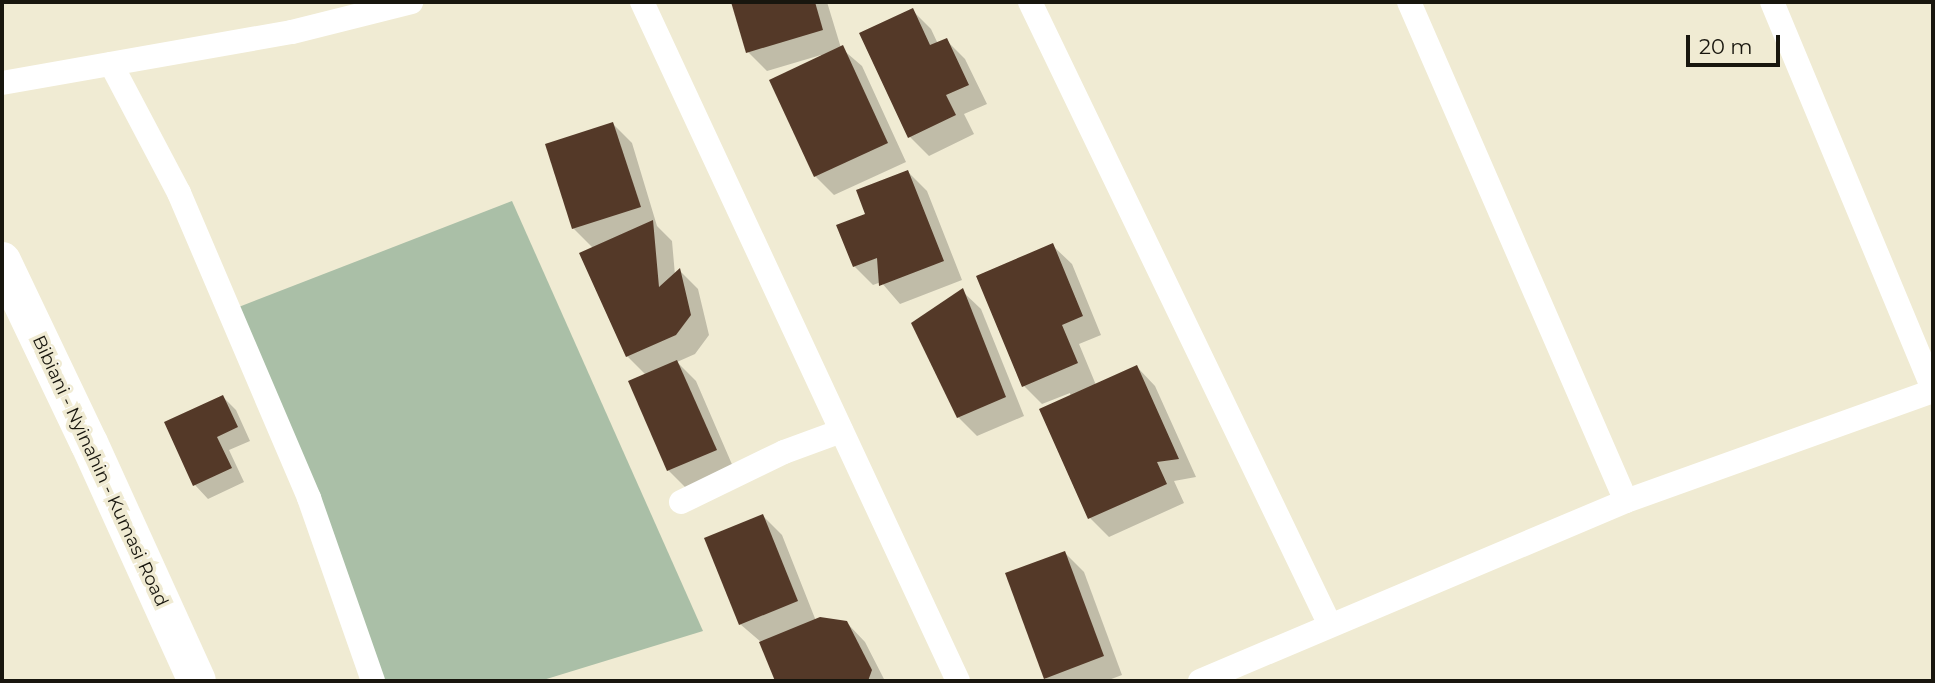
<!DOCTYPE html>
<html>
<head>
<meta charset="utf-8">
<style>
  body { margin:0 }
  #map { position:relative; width:1935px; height:683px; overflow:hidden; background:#f0ebd3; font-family:Montserrat,sans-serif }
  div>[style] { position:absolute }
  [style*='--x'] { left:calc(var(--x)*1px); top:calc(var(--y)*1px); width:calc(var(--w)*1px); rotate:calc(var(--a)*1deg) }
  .green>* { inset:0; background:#aabfa7 }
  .shadow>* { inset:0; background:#0003 }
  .building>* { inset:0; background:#543928 }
  .minor>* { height:24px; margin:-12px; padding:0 12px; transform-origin:12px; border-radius:12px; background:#fff }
  .primary>* { height:38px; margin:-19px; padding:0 19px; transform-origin:19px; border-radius:19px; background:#fff }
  span { translate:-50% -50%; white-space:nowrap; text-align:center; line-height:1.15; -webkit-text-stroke:7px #f0ebd3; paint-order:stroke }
  .street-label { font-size:18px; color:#18160e }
  .frame { position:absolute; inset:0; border:4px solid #18160e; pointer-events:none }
  .scale { position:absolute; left:1686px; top:35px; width:94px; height:32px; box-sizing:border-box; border:4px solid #18160e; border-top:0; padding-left:9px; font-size:21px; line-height:24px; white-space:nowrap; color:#18160e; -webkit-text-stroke:5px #f0ebd3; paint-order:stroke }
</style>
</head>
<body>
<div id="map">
  <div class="green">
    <i style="clip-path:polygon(512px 201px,703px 631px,540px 681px,372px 681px,231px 310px)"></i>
  </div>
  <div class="shadow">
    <i style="clip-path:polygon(732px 2px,827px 2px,841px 48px,862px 66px,906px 162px,834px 195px,815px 176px,821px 55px,767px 71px,748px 52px)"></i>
    <i style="clip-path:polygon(912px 10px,931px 29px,938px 44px,946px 40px,965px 59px,987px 104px,964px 114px,974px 134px,929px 156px,910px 137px)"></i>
    <i style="clip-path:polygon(613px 124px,632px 143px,657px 226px,672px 241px,675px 275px,680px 271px,698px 289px,709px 335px,695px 354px,677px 362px,696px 381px,734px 469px,687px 489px,668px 470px,646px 375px,627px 356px,593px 248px,573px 228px)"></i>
    <i style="clip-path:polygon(908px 172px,927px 191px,962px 280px,900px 304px,881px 282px,873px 285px,854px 266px)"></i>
    <i style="clip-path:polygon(1053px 246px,1072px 264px,1101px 335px,1079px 344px,1096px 385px,1137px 367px,1155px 386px,1196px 477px,1174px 481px,1184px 503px,1109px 537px,1090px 518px,1070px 393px,1042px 404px,1024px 386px)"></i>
    <i style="clip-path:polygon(962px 291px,981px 309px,1024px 416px,977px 436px,958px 417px)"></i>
    <i style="clip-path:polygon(223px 397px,236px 410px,250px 441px,229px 450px,244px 482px,208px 499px,195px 485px,166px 423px)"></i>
    <i style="clip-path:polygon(763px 516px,782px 535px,816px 621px,846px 622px,865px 642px,885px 681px,777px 681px,761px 642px,740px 624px)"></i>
    <i style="clip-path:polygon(1065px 553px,1084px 572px,1122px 675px,1106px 681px,1049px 681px,1045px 678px)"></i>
  </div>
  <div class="building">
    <i style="clip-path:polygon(731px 2px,815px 2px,823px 30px,746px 53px)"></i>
    <i style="clip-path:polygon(913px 8px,930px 45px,947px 38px,969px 85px,946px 95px,956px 115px,908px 138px,859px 33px)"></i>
    <i style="clip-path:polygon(843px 45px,888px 143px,814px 177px,769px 80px)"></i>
    <i style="clip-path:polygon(613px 122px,641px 207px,572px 229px,545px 144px)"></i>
    <i style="clip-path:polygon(908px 170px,944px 261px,879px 286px,877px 258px,853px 267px,836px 225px,865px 214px,856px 190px)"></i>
    <i style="clip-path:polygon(653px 220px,659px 287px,680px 268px,691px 315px,676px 335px,626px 357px,579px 253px)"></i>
    <i style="clip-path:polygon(1053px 243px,1083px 316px,1062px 325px,1078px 363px,1022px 387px,976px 276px)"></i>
    <i style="clip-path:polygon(963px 288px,1006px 397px,957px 418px,911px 323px)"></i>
    <i style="clip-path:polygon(677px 360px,717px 450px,667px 471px,628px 381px)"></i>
    <i style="clip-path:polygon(1137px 365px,1179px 459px,1157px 462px,1167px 484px,1088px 519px,1039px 409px)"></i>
    <i style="clip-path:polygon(223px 395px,238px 427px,217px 437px,232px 468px,193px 486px,164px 422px)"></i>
    <i style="clip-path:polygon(763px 514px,798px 601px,739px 625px,704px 538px)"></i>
    <i style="clip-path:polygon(1065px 551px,1104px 656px,1044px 679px,1005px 573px)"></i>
    <i style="clip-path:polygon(820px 617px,847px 621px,872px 670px,868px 681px,775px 681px,759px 642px)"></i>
  </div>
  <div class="minor">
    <i style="--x:642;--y:2;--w:749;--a:65.04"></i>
    <i style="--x:1030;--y:2;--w:691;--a:64.29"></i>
    <i style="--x:1409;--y:2;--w:544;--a:66.5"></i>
    <i style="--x:1772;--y:2;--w:419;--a:67.4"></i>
    <i style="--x:111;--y:64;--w:146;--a:62.2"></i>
    <i style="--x:179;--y:193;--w:332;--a:66.9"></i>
    <i style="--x:309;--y:498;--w:194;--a:70.7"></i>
    <i style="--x:2;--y:83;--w:294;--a:-10"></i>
    <i style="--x:292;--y:32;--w:123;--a:-14.1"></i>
    <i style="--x:681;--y:502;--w:114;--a:-25.9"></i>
    <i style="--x:784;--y:452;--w:61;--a:-20.2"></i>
    <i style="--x:1200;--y:681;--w:462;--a:-22.9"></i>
    <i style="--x:1626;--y:501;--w:326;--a:-19.7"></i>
  </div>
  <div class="primary">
    <i style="--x:2;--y:261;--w:202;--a:64.5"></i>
    <i style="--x:89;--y:443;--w:261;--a:65.6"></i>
  </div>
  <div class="street-label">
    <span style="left:100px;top:471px;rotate:65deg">Bibiani - Nyinahin - Kumasi Road</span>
  </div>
  <div class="frame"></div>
  <div class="scale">20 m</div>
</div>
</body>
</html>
